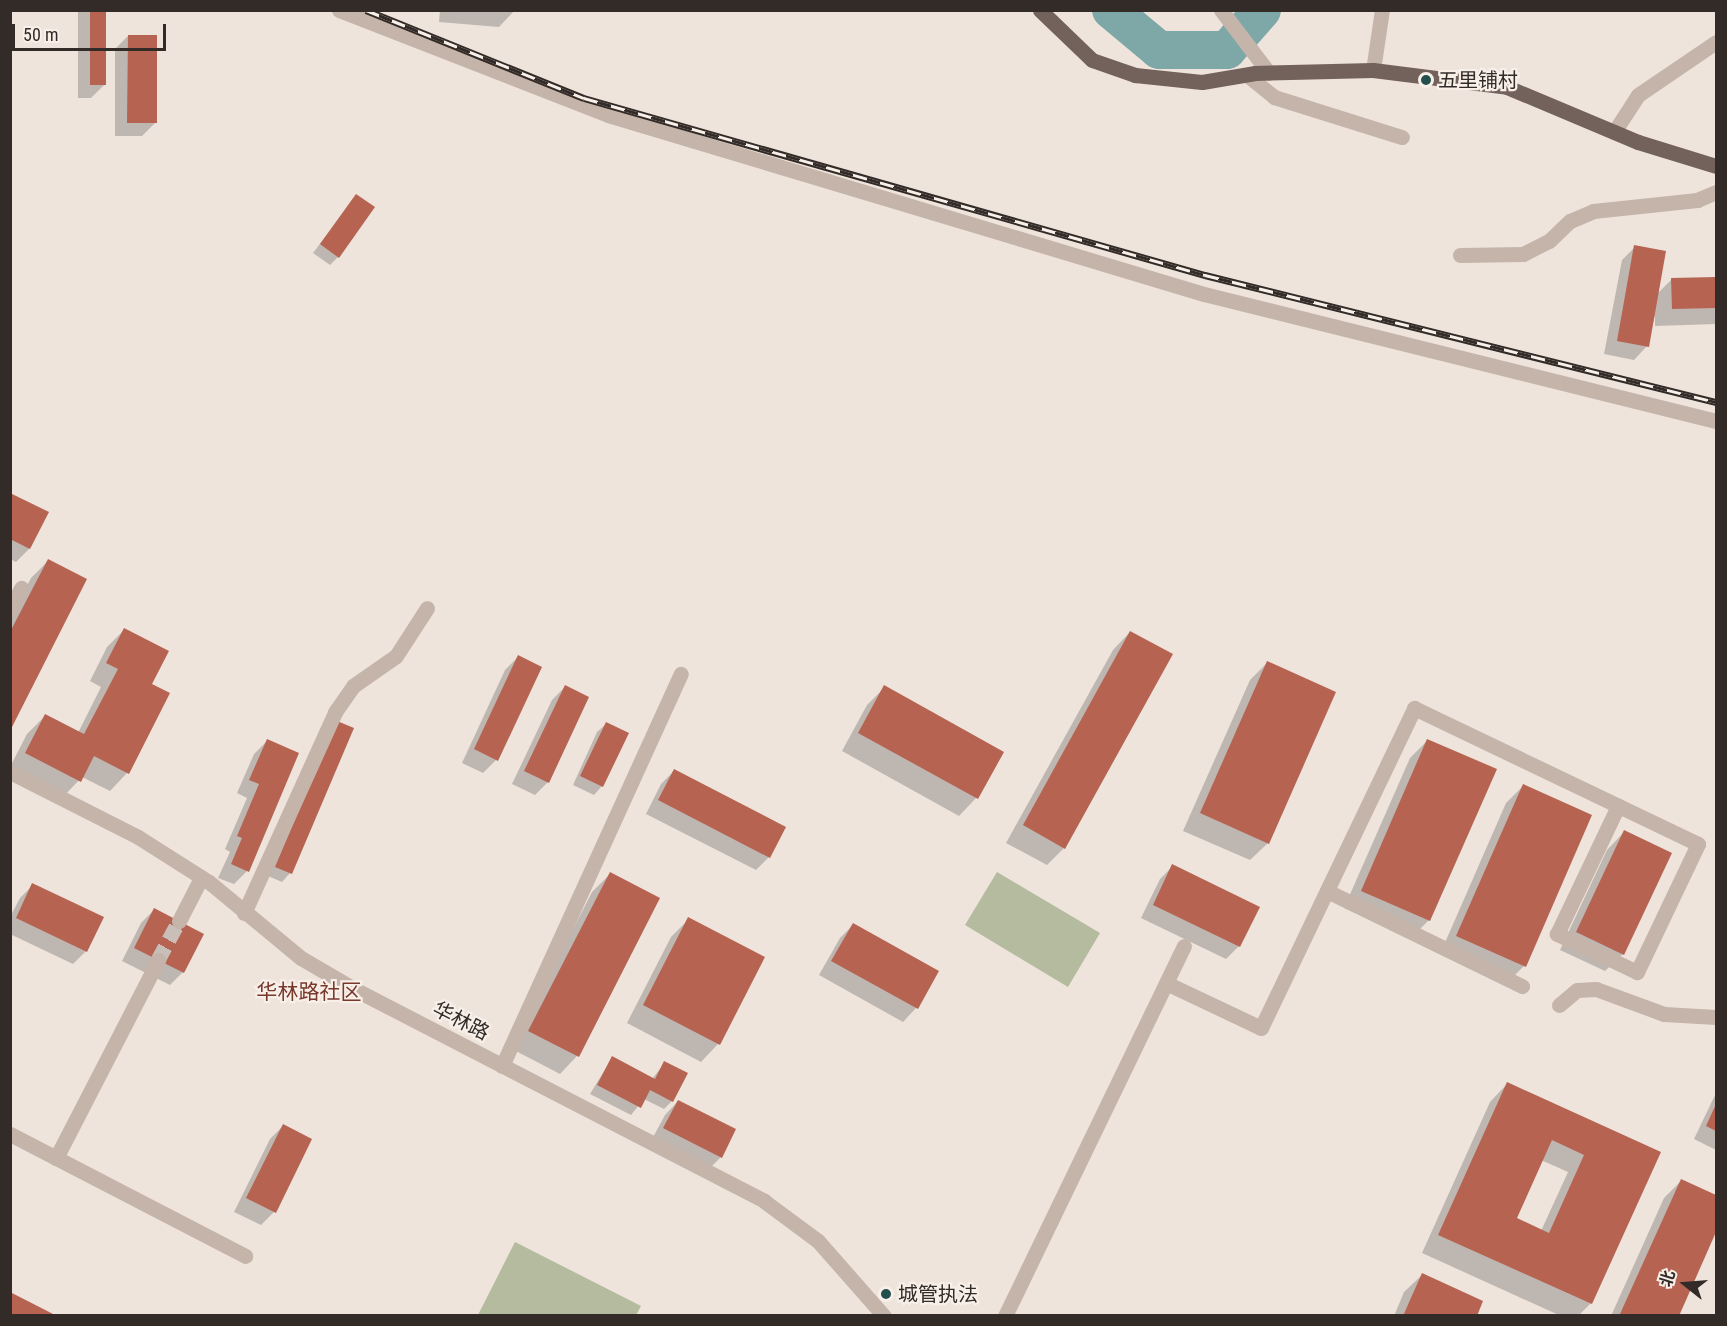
<!DOCTYPE html>
<html>
<head>
<meta charset="utf-8">
<style>
  body { margin:0 }
  #map { position:relative; width:1727px; height:1326px; overflow:hidden; background:#eee4dc; font-family:"Roboto Condensed","Noto Sans SC",sans-serif }
  div>[style] { position:absolute }
  [style*='--x'] { left:calc(var(--x)*1px); top:calc(var(--y)*1px); width:calc(var(--w)*1px); rotate:calc(var(--a)*1deg) }
  .green>* { inset:0; background:#b4bb9e }
  .shadow>* { inset:0; background:#0003 }
  .river>* { height:38px; margin:-19px; padding:0 19px; transform-origin:19px; border-radius:19px; background:#7ea8a7 }
  .building>* { inset:0; background:#b66352 }
  .minor-tunnel>* { height:15px; margin-top:-7.5px; transform-origin:0; background:repeating-linear-gradient(90deg,#c9bfb8 0 15px,transparent 0 23px) }
  .minor>* { height:15px; margin:-7.5px; padding:0 7.5px; transform-origin:7.5px; border-radius:7.5px; background:#c5b4a9 }
  .major>* { height:15px; margin:-7.5px; padding:0 7.5px; transform-origin:7.5px; border-radius:7.5px; background:#73615b }
  .rail>* { height:7px; margin-top:-3.5px; transform-origin:0; background:repeating-linear-gradient(90deg,#f7efe8 0 14px,#332b28 0 28px); box-sizing:border-box; border-block:2px solid #332b28 }
  .dots>* { width:16px; height:16px; translate:-50% -50%; box-sizing:border-box; border:3px solid #f7efe8; border-radius:50% }
  span { translate:-50% -50%; white-space:nowrap; text-align:center; line-height:1.15; -webkit-text-stroke:4.5px #f7efe8; paint-order:stroke }
  .poi-label { font-size:20px; color:#332b28 }
  .left { translate:0 -50%; text-align:left }
  .street-label { font-size:20px; color:#332b28 }
  .neighbourhood-label { font-size:21px; color:#78382b }
  .frame { position:absolute; inset:0; border:12px solid #332b28; pointer-events:none }
  .north { position:absolute; left:1655px; top:1254px; width:60px; height:60px; -webkit-text-stroke:4px #f7efe8; paint-order:stroke; rotate:287deg; font-size:16px; font-weight:700; line-height:24px; text-align:center; color:#332b28 }
  .north::after { content:''; display:block; margin:auto; width:21px; height:27px; background:#332b28; clip-path:polygon(50% 0,100% 100%,50% 72%,0 100%) }
  .scale { position:absolute; left:12px; top:24px; width:154px; height:27px; box-sizing:border-box; border:3px solid #332b28; border-top:0; padding-left:8px; font-size:18px; line-height:21px; white-space:nowrap; color:#332b28; -webkit-text-stroke:4px #f7efe8; paint-order:stroke }
</style>
</head>
<body>
<div id="map">
  <div class="green">
    <i style="clip-path:polygon(997px 872px,1100px 933px,1068px 987px,965px 925px)"></i>
    <i style="clip-path:polygon(515px 1242px,641px 1306px,636px 1315px,478px 1315px)"></i>
  </div>
  <div class="shadow">
    <i style="clip-path:polygon(78px 10px,105px 10px,105px 84px,91px 98px,78px 98px)"></i>
    <i style="clip-path:polygon(440px 10px,515px 10px,499px 27px,439px 22px)"></i>
    <i style="clip-path:polygon(128px 36px,155px 123px,142px 136px,115px 136px,115px 49px)"></i>
    <i style="clip-path:polygon(356px 196px,338px 257px,330px 265px,313px 253px)"></i>
    <i style="clip-path:polygon(1635px 247px,1657px 294px,1672px 279px,1716px 278px,1716px 324px,1655px 326px,1655px 315px,1647px 346px,1634px 360px,1604px 354px,1622px 260px)"></i>
    <i style="clip-path:polygon(10px 494px,47px 513px,29px 549px,16px 562px,10px 559px)"></i>
    <i style="clip-path:polygon(48px 561px,10px 727px,10px 618px,31px 578px)"></i>
    <i style="clip-path:polygon(124px 630px,150px 685px,127px 773px,110px 791px,82px 777px,62px 798px,10px 767px,27px 734px,45px 716px,78px 733px,101px 687px,90px 681px,107px 647px)"></i>
    <i style="clip-path:polygon(1130px 632px,1064px 848px,1047px 865px,1006px 843px,1113px 650px)"></i>
    <i style="clip-path:polygon(518px 657px,496px 760px,483px 773px,462px 763px,505px 670px)"></i>
    <i style="clip-path:polygon(1267px 663px,1268px 843px,1250px 860px,1183px 831px,1250px 680px)"></i>
    <i style="clip-path:polygon(565px 687px,548px 782px,535px 795px,512px 784px,552px 700px)"></i>
    <i style="clip-path:polygon(885px 687px,1002px 753px,976px 798px,959px 816px,842px 751px,867px 705px)"></i>
    <i style="clip-path:polygon(606px 724px,602px 786px,594px 795px,573px 785px,597px 732px)"></i>
    <i style="clip-path:polygon(329px 731px,290px 873px,282px 882px,268px 876px)"></i>
    <i style="clip-path:polygon(1428px 740px,1429px 920px,1411px 938px,1344px 908px,1410px 758px)"></i>
    <i style="clip-path:polygon(267px 741px,247px 871px,234px 884px,218px 878px,230px 852px,225px 849px,247px 798px,237px 793px,254px 754px)"></i>
    <i style="clip-path:polygon(674px 771px,769px 857px,756px 870px,646px 814px,661px 784px)"></i>
    <i style="clip-path:polygon(1523px 786px,1524px 966px,1507px 983px,1440px 954px,1506px 803px)"></i>
    <i style="clip-path:polygon(1624px 832px,1623px 954px,1605px 971px,1560px 950px,1607px 850px)"></i>
    <i style="clip-path:polygon(1173px 866px,1239px 946px,1226px 959px,1141px 918px,1160px 879px)"></i>
    <i style="clip-path:polygon(610px 874px,658px 899px,577px 1056px,560px 1074px,512px 1049px,592px 892px)"></i>
    <i style="clip-path:polygon(33px 885px,86px 951px,73px 964px,10px 934px,10px 917px,20px 898px)"></i>
    <i style="clip-path:polygon(154px 910px,183px 972px,170px 985px,122px 961px,141px 923px)"></i>
    <i style="clip-path:polygon(689px 919px,718px 1044px,701px 1062px,627px 1023px,671px 937px)"></i>
    <i style="clip-path:polygon(853px 925px,937px 971px,916px 1008px,903px 1022px,819px 975px,840px 938px)"></i>
    <i style="clip-path:polygon(612px 1058px,652px 1079px,665px 1063px,672px 1101px,664px 1109px,644px 1099px,631px 1115px,590px 1094px)"></i>
    <i style="clip-path:polygon(evenodd,1507px 1084px,1659px 1153px,1591px 1303px,1578px 1316px,1561px 1316px,1422px 1253px,1490px 1102px,1507px 1084px,1541px 1160px,1568px 1172px,1541px 1231px,1515px 1218px,1541px 1160px)"></i>
    <i style="clip-path:polygon(1716px 1093px,1716px 1150px,1694px 1139px)"></i>
    <i style="clip-path:polygon(678px 1101px,721px 1157px,708px 1170px,651px 1141px,665px 1115px)"></i>
    <i style="clip-path:polygon(283px 1126px,274px 1212px,261px 1225px,234px 1212px,270px 1139px)"></i>
    <i style="clip-path:polygon(1682px 1180px,1716px 1196px,1716px 1229px,1677px 1316px,1611px 1316px,1664px 1198px)"></i>
    <i style="clip-path:polygon(1422px 1275px,1475px 1316px,1394px 1316px,1404px 1292px)"></i>
  </div>
  <div class="river">
    <i style="--x:1111;--y:10;--w:62;--a:39.8"></i>
    <i style="--x:1159;--y:50;--w:68;--a:0"></i>
    <i style="--x:1227;--y:50;--w:53;--a:-48.8"></i>
  </div>
  <div class="building">
    <i style="clip-path:polygon(90px 10px,106px 10px,106px 85px,90px 85px)"></i>
    <i style="clip-path:polygon(128px 35px,157px 35px,157px 123px,127px 123px)"></i>
    <i style="clip-path:polygon(356px 194px,375px 207px,339px 258px,320px 244px)"></i>
    <i style="clip-path:polygon(1634px 245px,1666px 251px,1649px 347px,1617px 341px)"></i>
    <i style="clip-path:polygon(1716px 277px,1716px 308px,1672px 309px,1671px 278px)"></i>
    <i style="clip-path:polygon(10px 493px,49px 512px,30px 549px,10px 539px)"></i>
    <i style="clip-path:polygon(48px 559px,87px 579px,10px 731px,10px 632px)"></i>
    <i style="clip-path:polygon(124px 628px,169px 651px,152px 684px,170px 693px,129px 774px,94px 756px,81px 782px,25px 753px,45px 714px,84px 734px,118px 669px,106px 663px)"></i>
    <i style="clip-path:polygon(1130px 631px,1173px 654px,1065px 849px,1023px 825px)"></i>
    <i style="clip-path:polygon(518px 655px,542px 667px,498px 761px,474px 749px)"></i>
    <i style="clip-path:polygon(1267px 661px,1336px 692px,1269px 844px,1200px 813px)"></i>
    <i style="clip-path:polygon(565px 685px,589px 697px,549px 783px,524px 771px)"></i>
    <i style="clip-path:polygon(884px 685px,1004px 752px,978px 799px,858px 733px)"></i>
    <i style="clip-path:polygon(337px 721px,354px 728px,292px 874px,275px 867px)"></i>
    <i style="clip-path:polygon(606px 722px,629px 733px,603px 787px,580px 776px)"></i>
    <i style="clip-path:polygon(267px 739px,299px 753px,249px 872px,231px 864px,242px 838px,237px 836px,259px 784px,249px 780px)"></i>
    <i style="clip-path:polygon(1427px 739px,1497px 769px,1430px 921px,1361px 891px)"></i>
    <i style="clip-path:polygon(674px 769px,786px 827px,770px 858px,658px 800px)"></i>
    <i style="clip-path:polygon(1523px 784px,1592px 815px,1526px 967px,1456px 936px)"></i>
    <i style="clip-path:polygon(1624px 830px,1672px 853px,1624px 955px,1576px 932px)"></i>
    <i style="clip-path:polygon(1172px 864px,1260px 907px,1240px 947px,1153px 905px)"></i>
    <i style="clip-path:polygon(610px 872px,660px 898px,579px 1057px,528px 1031px)"></i>
    <i style="clip-path:polygon(32px 883px,104px 917px,87px 952px,16px 918px)"></i>
    <i style="clip-path:polygon(154px 908px,204px 934px,184px 973px,134px 948px)"></i>
    <i style="clip-path:polygon(688px 917px,765px 957px,720px 1045px,643px 1005px)"></i>
    <i style="clip-path:polygon(853px 923px,939px 971px,918px 1009px,831px 961px)"></i>
    <i style="clip-path:polygon(612px 1056px,655px 1079px,664px 1061px,688px 1073px,673px 1102px,650px 1090px,641px 1108px,597px 1085px)"></i>
    <i style="clip-path:polygon(evenodd,1507px 1082px,1661px 1152px,1592px 1304px,1438px 1235px,1507px 1082px,1552px 1140px,1584px 1155px,1549px 1233px,1517px 1218px,1552px 1140px)"></i>
    <i style="clip-path:polygon(678px 1100px,736px 1129px,722px 1158px,663px 1128px)"></i>
    <i style="clip-path:polygon(1716px 1104px,1716px 1131px,1706px 1126px)"></i>
    <i style="clip-path:polygon(283px 1124px,312px 1139px,276px 1213px,246px 1198px)"></i>
    <i style="clip-path:polygon(1681px 1179px,1716px 1195px,1716px 1232px,1679px 1316px,1624px 1316px,1620px 1314px)"></i>
    <i style="clip-path:polygon(1422px 1273px,1483px 1301px,1477px 1316px,1403px 1316px)"></i>
    <i style="clip-path:polygon(10px 1292px,57px 1316px,10px 1316px)"></i>
  </div>
  <div class="minor-tunnel">
    <i style="--x:158;--y:960;--w:44;--a:-61.7"></i>
  </div>
  <div class="minor">
    <i style="--x:339;--y:10;--w:289;--a:21.3"></i>
    <i style="--x:608;--y:115;--w:622;--a:16.72"></i>
    <i style="--x:1204;--y:294;--w:528;--a:13.93"></i>
    <i style="--x:1221;--y:10;--w:79;--a:52.7"></i>
    <i style="--x:1373;--y:70;--w:61;--a:-81.5"></i>
    <i style="--x:1247;--y:75;--w:35;--a:39"></i>
    <i style="--x:1274;--y:97;--w:134;--a:17.4"></i>
    <i style="--x:1614;--y:132;--w:44;--a:-57"></i>
    <i style="--x:1638;--y:95;--w:94;--a:-34.2"></i>
    <i style="--x:1460;--y:255;--w:63;--a:-0.9"></i>
    <i style="--x:1523;--y:254;--w:29;--a:-27"></i>
    <i style="--x:1549;--y:241;--w:29;--a:-44"></i>
    <i style="--x:1570;--y:221;--w:25;--a:-23"></i>
    <i style="--x:1593;--y:211;--w:105;--a:-6"></i>
    <i style="--x:1697;--y:200;--w:21;--a:-23"></i>
    <i style="--x:10;--y:609;--w:24;--a:-62"></i>
    <i style="--x:10;--y:772;--w:144;--a:26.9"></i>
    <i style="--x:138;--y:837;--w:84;--a:32.4"></i>
    <i style="--x:209;--y:882;--w:119;--a:39.6"></i>
    <i style="--x:301;--y:958;--w:61;--a:30.3"></i>
    <i style="--x:354;--y:989;--w:462;--a:27.3"></i>
    <i style="--x:764;--y:1201;--w:67;--a:36.5"></i>
    <i style="--x:818;--y:1241;--w:100;--a:48.7"></i>
    <i style="--x:1327;--y:891;--w:217;--a:26"></i>
    <i style="--x:244;--y:913;--w:221;--a:-65.6"></i>
    <i style="--x:335;--y:712;--w:32;--a:-55"></i>
    <i style="--x:353;--y:686;--w:52;--a:-34.9"></i>
    <i style="--x:396;--y:656;--w:57;--a:-57.1"></i>
    <i style="--x:179;--y:921;--w:48;--a:-62.9"></i>
    <i style="--x:1166;--y:983;--w:105;--a:25.3"></i>
    <i style="--x:1261;--y:1028;--w:355;--a:-64.4"></i>
    <i style="--x:1414;--y:708;--w:315;--a:25.6"></i>
    <i style="--x:1698;--y:844;--w:142;--a:115.5"></i>
    <i style="--x:1637;--y:972;--w:89;--a:-154.6"></i>
    <i style="--x:1557;--y:934;--w:142;--a:-64.5"></i>
    <i style="--x:1559;--y:1005;--w:23;--a:-40"></i>
    <i style="--x:1577;--y:990;--w:19;--a:-3"></i>
    <i style="--x:1596;--y:989;--w:72;--a:20.2"></i>
    <i style="--x:1664;--y:1014;--w:52;--a:3.3"></i>
    <i style="--x:502;--y:1066;--w:431;--a:-65.5"></i>
    <i style="--x:10;--y:1134;--w:265;--a:27.4"></i>
    <i style="--x:56;--y:1158;--w:223;--a:-62.7"></i>
    <i style="--x:1005;--y:1316;--w:411;--a:-64.2"></i>
  </div>
  <div class="major">
    <i style="--x:1040;--y:10;--w:72;--a:43.9"></i>
    <i style="--x:1092;--y:60;--w:46;--a:19.2"></i>
    <i style="--x:1135;--y:75;--w:67;--a:6"></i>
    <i style="--x:1202;--y:82;--w:54;--a:-9.6"></i>
    <i style="--x:1255;--y:73;--w:118;--a:-1.5"></i>
    <i style="--x:1373;--y:70;--w:135;--a:7.2"></i>
    <i style="--x:1507;--y:87;--w:142;--a:22.8"></i>
    <i style="--x:1638;--y:142;--w:82;--a:17.1"></i>
  </div>
  <div class="rail">
    <i style="--x:366;--y:10;--w:235;--a:22"></i>
    <i style="--x:584;--y:98;--w:646;--a:15.91"></i>
    <i style="--x:1205;--y:275;--w:527;--a:13.96"></i>
  </div>
  <div class="dots">
    <i style="left:1426px;top:80px;background:#234f4f"></i>
    <i style="left:886px;top:1294px;background:#234f4f"></i>
  </div>
  <div class="poi-label">
    <span class="left" style="left:1438px;top:80px">五里铺村</span>
    <span class="left" style="left:898px;top:1294px">城管执法</span>
  </div>
  <div class="street-label">
    <span style="left:461px;top:1021px;rotate:27deg">华林路</span>
  </div>
  <div class="neighbourhood-label">
    <span style="left:309px;top:992px">华林路社区</span>
  </div>
  <div class="frame"></div>
  <div class="north">北</div>
  <div class="scale">50 m</div>
</div>
</body>
</html>
